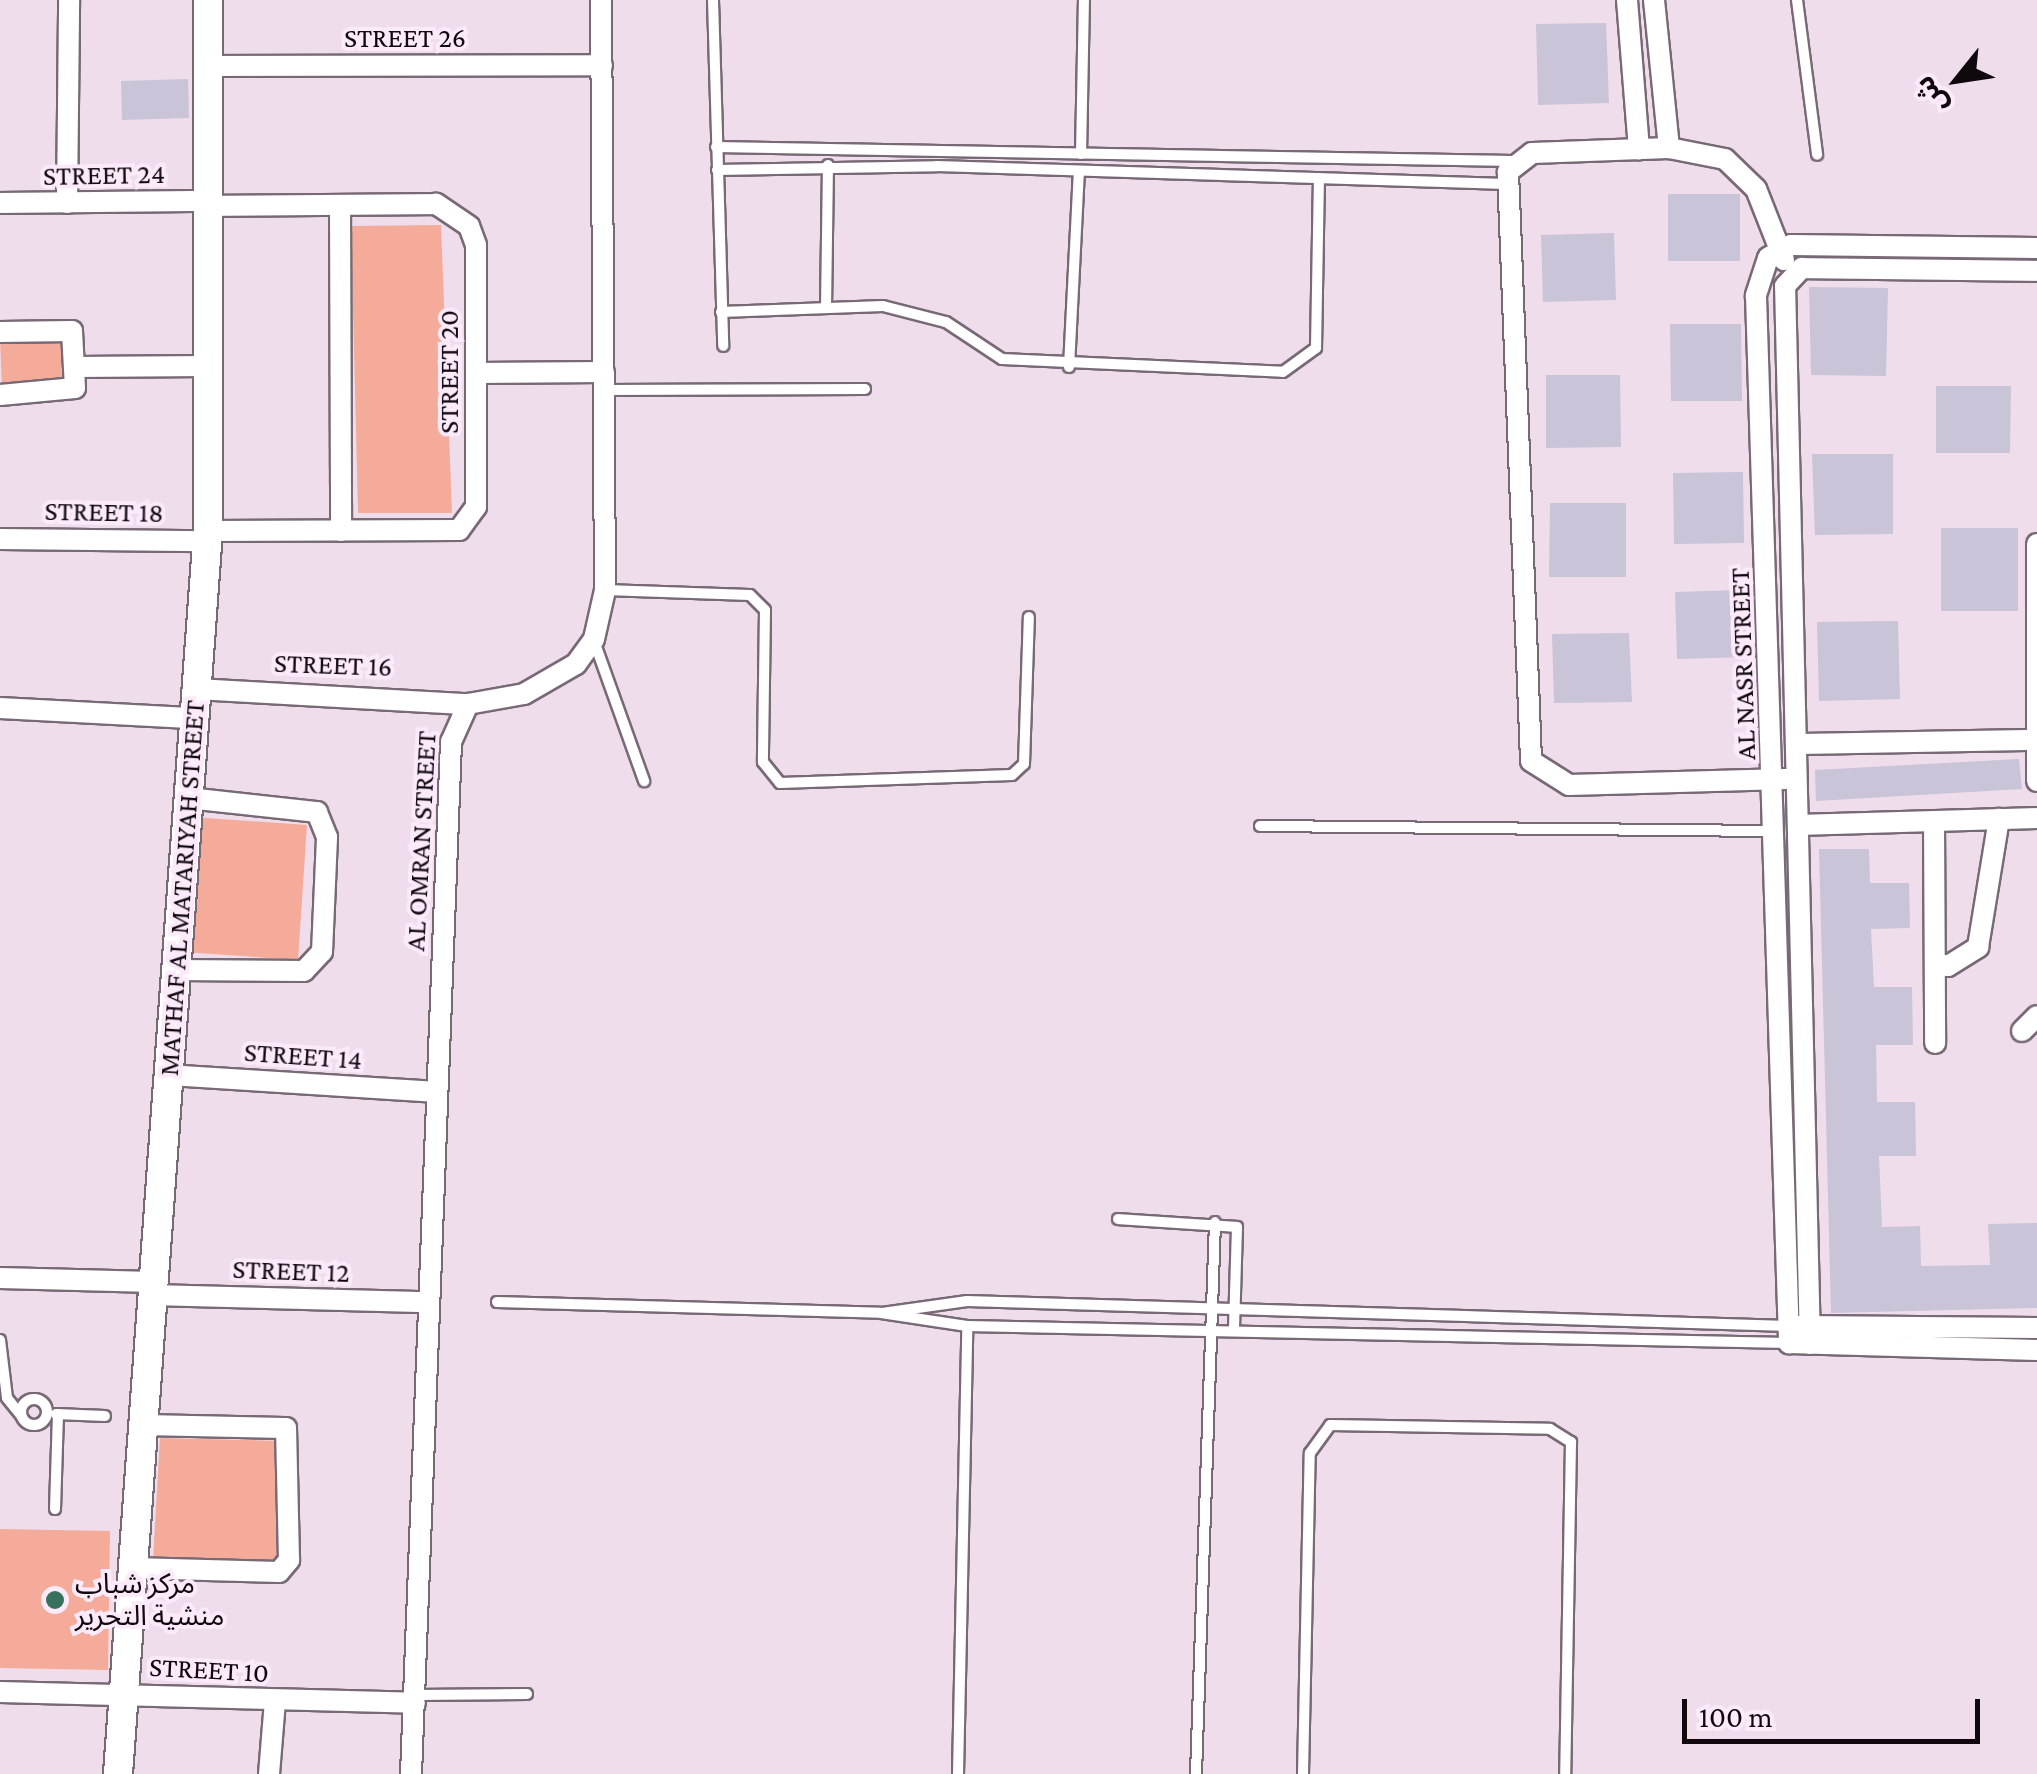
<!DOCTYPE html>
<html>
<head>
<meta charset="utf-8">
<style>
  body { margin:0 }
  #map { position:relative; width:2037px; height:1774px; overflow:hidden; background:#efddec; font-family:"Crimson Pro","Noto Sans Arabic",serif }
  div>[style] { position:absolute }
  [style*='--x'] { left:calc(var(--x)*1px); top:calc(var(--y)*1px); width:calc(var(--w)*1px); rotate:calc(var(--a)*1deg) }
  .green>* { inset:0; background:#f5ab99 }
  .building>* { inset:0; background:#c9c4d8 }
  .roads { filter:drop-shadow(2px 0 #786977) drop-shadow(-2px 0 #786977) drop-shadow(0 2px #786977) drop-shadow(0 -2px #786977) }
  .lane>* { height:10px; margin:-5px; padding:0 5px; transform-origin:5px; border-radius:5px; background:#fff }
  .lane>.ring { margin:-5px; padding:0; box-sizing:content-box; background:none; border:10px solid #fff; border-radius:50% }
  .street>* { height:20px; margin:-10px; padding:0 10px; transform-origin:10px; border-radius:10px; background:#fff }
  .secondary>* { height:28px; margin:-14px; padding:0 14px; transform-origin:14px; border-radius:14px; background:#fff }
  .dots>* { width:28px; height:28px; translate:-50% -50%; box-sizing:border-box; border:5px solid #fceafa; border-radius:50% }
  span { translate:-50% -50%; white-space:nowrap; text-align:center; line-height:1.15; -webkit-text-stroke:8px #fceafa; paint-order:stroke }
  .street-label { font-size:28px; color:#0f090e }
  .poi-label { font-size:28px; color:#0f090e }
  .left { translate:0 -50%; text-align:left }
  .north { position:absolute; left:1907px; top:30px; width:100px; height:100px; -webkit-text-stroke:8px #fceafa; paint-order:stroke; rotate:240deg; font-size:28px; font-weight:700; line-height:40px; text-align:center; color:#0f090e }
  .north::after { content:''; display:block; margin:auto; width:35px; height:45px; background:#0f090e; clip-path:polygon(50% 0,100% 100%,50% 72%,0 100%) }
  .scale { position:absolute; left:1682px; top:1699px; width:298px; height:45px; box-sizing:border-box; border:5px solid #0f090e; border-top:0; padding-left:12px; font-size:30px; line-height:35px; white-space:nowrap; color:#0f090e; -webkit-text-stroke:8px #fceafa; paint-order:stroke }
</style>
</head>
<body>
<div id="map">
  <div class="green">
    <i style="clip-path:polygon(441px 225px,452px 513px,358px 513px,351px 226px)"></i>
    <i style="clip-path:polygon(0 339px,61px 340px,62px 385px,2px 388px)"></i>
    <i style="clip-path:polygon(192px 817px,307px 825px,298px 960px,183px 952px)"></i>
    <i style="clip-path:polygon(160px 1438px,282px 1441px,279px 1565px,153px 1560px)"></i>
    <i style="clip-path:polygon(0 1529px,110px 1531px,108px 1670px,0 1668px)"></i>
  </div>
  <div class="building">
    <i style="clip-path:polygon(1606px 23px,1609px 103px,1538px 105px,1536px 24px)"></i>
    <i style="clip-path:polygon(188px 79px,189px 118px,122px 120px,121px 81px)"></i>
    <i style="clip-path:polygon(1668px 194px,1740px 194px,1740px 261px,1668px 261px)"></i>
    <i style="clip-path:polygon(1614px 233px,1616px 300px,1543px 302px,1541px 235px)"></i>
    <i style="clip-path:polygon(1809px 287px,1888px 288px,1886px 376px,1811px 375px)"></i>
    <i style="clip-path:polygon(1670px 324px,1741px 324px,1742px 401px,1671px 401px)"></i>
    <i style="clip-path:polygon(1546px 375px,1620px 375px,1621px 447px,1546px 448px)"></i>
    <i style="clip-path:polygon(1936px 386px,2011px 386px,2010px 453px,1936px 453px)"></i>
    <i style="clip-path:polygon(1812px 454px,1893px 454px,1893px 534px,1815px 535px)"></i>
    <i style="clip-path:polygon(1743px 472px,1744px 543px,1674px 544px,1673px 473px)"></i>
    <i style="clip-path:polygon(1550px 503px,1626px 503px,1626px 577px,1549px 577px)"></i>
    <i style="clip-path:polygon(1941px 528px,2018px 528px,2018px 611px,1941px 611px)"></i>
    <i style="clip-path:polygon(1744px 590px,1747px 657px,1677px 659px,1675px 592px)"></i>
    <i style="clip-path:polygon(1898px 621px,1900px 699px,1819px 701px,1817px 622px)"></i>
    <i style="clip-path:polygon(1629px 633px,1632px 702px,1554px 703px,1552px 634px)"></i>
    <i style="clip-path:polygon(2019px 759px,2022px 789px,1816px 801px,1815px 770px)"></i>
    <i style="clip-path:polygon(1819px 849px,1869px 849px,1870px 883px,1909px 883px,1910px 928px,1871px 929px,1874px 987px,1912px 987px,1913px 1045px,1876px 1045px,1877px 1102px,1915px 1102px,1916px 1156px,1879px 1156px,1882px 1227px,1920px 1226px,1921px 1266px,1990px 1265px,1988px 1224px,2037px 1223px,2037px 1308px,1831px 1313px)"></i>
  </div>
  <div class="roads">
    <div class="lane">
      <i style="--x:713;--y:0;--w:346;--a:88.3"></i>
      <i style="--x:1797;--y:0;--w:156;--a:82.6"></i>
      <i style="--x:716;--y:147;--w:798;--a:1.01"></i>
      <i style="--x:1081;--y:154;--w:154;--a:-88.9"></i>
      <i style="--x:717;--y:170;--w:220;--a:-1"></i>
      <i style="--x:937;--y:166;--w:570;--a:1.81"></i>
      <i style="--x:826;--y:308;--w:143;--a:-89.2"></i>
      <i style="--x:721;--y:312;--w:162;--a:-2.1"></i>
      <i style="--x:883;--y:306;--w:65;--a:14.3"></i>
      <i style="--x:946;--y:322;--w:67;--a:33.5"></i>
      <i style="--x:1002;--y:359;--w:281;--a:2.6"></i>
      <i style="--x:1283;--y:372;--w:41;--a:-36"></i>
      <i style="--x:1316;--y:348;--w:170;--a:-89"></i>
      <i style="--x:1069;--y:367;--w:195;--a:-87.1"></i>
      <i style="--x:604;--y:390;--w:261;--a:-0.2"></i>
      <i style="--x:605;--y:590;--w:145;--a:2"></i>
      <i style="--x:750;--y:595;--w:21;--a:45"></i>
      <i style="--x:765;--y:610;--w:152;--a:90.8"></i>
      <i style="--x:763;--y:762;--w:27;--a:51"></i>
      <i style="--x:780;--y:783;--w:232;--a:-2"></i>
      <i style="--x:1012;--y:775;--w:16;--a:-43"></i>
      <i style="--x:1024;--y:764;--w:147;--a:-88.1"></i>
      <i style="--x:594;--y:641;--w:149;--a:70.3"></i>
      <i style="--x:1260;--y:826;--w:515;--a:0.56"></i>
      <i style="--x:1118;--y:1219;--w:119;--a:3.8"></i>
      <i style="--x:1237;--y:1227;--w:104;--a:91.7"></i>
      <i style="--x:497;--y:1302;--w:384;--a:1.6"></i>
      <i style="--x:881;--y:1313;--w:87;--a:8.6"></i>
      <i style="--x:967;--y:1326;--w:822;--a:1.18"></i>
      <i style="--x:882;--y:1313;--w:86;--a:-8"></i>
      <i style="--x:967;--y:1301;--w:822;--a:1.74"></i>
      <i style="--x:0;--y:1340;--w:58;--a:83.1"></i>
      <i style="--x:7;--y:1398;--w:22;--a:51"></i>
      <i class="ring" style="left:21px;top:1399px;width:16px;height:16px"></i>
      <i style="--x:56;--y:1414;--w:49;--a:2.3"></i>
      <i style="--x:55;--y:1509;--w:95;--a:-88.2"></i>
      <i style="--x:415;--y:1695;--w:112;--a:-0.5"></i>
      <i style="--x:958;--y:1774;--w:448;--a:-88.8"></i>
      <i style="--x:1196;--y:1774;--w:552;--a:-88.03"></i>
      <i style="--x:1303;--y:1774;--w:321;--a:-88.8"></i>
      <i style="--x:1310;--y:1453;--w:34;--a:-54"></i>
      <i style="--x:1330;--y:1425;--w:220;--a:1"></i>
      <i style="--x:1550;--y:1429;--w:25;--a:32"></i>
      <i style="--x:1571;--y:1442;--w:332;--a:91"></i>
    </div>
    <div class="street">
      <i style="--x:1627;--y:0;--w:150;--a:85.4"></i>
      <i style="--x:1654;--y:0;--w:149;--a:84.2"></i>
      <i style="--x:208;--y:66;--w:394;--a:-0.1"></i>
      <i style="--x:0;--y:203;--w:208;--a:-0.6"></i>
      <i style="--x:67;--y:203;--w:203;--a:-89.4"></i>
      <i style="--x:340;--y:205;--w:326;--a:89.8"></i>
      <i style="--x:2037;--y:248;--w:246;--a:-179.3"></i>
      <i style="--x:1791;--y:245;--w:26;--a:151"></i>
      <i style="--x:1768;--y:258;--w:40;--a:108"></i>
      <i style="--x:1756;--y:296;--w:1048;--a:88.19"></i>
      <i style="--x:1789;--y:1343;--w:248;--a:1.6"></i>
      <i style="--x:1784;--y:260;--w:76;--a:-111.5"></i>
      <i style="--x:1756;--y:189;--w:43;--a:-135.9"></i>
      <i style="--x:1725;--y:159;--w:57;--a:-168.9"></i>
      <i style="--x:1669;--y:148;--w:137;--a:177.9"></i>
      <i style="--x:1532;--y:153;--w:31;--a:142"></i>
      <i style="--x:1508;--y:172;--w:589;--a:87.76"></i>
      <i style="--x:1531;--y:761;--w:45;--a:32.3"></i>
      <i style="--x:1569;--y:785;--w:217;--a:-1.6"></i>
      <i style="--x:0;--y:332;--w:72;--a:-0.8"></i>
      <i style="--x:72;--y:331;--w:57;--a:87"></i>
      <i style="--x:75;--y:388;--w:75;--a:174.7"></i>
      <i style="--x:75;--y:367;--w:133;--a:-0.4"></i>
      <i style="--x:476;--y:373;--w:128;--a:-0.4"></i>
      <i style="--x:208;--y:531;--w:251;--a:-0.2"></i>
      <i style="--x:459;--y:530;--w:29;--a:-54"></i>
      <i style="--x:476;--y:507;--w:262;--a:-90"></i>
      <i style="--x:476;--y:245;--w:20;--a:-110"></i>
      <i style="--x:469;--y:226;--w:40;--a:-146"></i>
      <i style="--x:436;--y:204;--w:228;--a:179.5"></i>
      <i style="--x:0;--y:539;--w:207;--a:0.6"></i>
      <i style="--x:2037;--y:544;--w:237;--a:90"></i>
      <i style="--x:196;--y:689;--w:272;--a:3.2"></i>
      <i style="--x:0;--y:708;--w:194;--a:3"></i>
      <i style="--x:1796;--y:744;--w:235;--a:-1"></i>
      <i style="--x:1934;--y:821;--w:222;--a:89.7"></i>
      <i style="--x:1799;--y:825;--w:238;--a:-1.7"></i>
      <i style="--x:1935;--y:963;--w:13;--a:13"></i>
      <i style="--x:1948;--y:966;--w:36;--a:-32"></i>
      <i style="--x:1978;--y:947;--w:130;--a:-80.7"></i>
      <i style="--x:176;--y:970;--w:128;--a:0.4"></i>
      <i style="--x:304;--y:971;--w:26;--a:-47"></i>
      <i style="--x:322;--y:952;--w:115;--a:-87.5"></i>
      <i style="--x:327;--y:837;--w:27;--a:-112"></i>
      <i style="--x:317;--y:812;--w:129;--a:-173.8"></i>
      <i style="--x:2022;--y:1031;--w:21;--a:-45"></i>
      <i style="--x:168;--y:1075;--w:268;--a:3.6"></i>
      <i style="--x:0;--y:1278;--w:153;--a:1.5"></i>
      <i style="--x:152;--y:1295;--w:276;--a:1.5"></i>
      <i style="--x:1799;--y:1326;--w:238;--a:0.5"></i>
      <i style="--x:1810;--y:1344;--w:1058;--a:-91.35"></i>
      <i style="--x:1785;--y:286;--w:25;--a:-47"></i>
      <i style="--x:1802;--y:268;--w:235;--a:0.7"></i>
      <i style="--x:133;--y:1568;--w:146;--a:1.6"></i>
      <i style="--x:279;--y:1572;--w:16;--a:-50"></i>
      <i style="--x:289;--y:1560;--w:132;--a:-91.3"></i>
      <i style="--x:286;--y:1428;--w:143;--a:-178.8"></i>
      <i style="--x:0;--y:1692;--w:415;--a:1.5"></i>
      <i style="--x:269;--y:1774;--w:73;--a:-85.3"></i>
      <i style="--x:411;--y:1774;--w:1033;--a:-87.78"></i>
      <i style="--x:451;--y:742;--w:42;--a:-65.9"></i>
      <i style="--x:468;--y:704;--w:57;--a:-10.1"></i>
      <i style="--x:524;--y:694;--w:60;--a:-30"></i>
      <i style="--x:576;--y:664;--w:31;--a:-54"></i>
      <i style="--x:594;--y:639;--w:50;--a:-77.3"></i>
      <i style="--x:605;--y:590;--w:590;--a:-90.39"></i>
    </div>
    <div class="secondary">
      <i style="--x:118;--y:1774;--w:1246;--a:-85.86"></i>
      <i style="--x:208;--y:531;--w:531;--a:-90"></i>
    </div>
  </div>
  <div class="dots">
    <i style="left:55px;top:1600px;background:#35715b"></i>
  </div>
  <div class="street-label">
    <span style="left:405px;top:38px">STREET 26</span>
    <span style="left:104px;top:175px;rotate:-1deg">STREET 24</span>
    <span style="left:449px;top:372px;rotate:-90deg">STREET 20</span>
    <span style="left:104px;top:512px;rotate:1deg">STREET 18</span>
    <span style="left:1743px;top:664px;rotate:-92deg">AL NASR STREET</span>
    <span style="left:333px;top:665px;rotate:2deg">STREET 16</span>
    <span style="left:421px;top:841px;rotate:-87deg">AL OMRAN STREET</span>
    <span style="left:182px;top:888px;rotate:-86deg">MATHAF AL MATARIYAH STREET</span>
    <span style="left:303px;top:1056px;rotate:4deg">STREET 14</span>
    <span style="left:291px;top:1271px;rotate:2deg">STREET 12</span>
    <span style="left:209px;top:1670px;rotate:3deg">STREET 10</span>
  </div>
  <div class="poi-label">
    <span class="left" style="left:75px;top:1600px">مركز شباب<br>منشية التحرير</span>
  </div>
  <div class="north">ش</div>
  <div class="scale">100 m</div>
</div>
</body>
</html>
